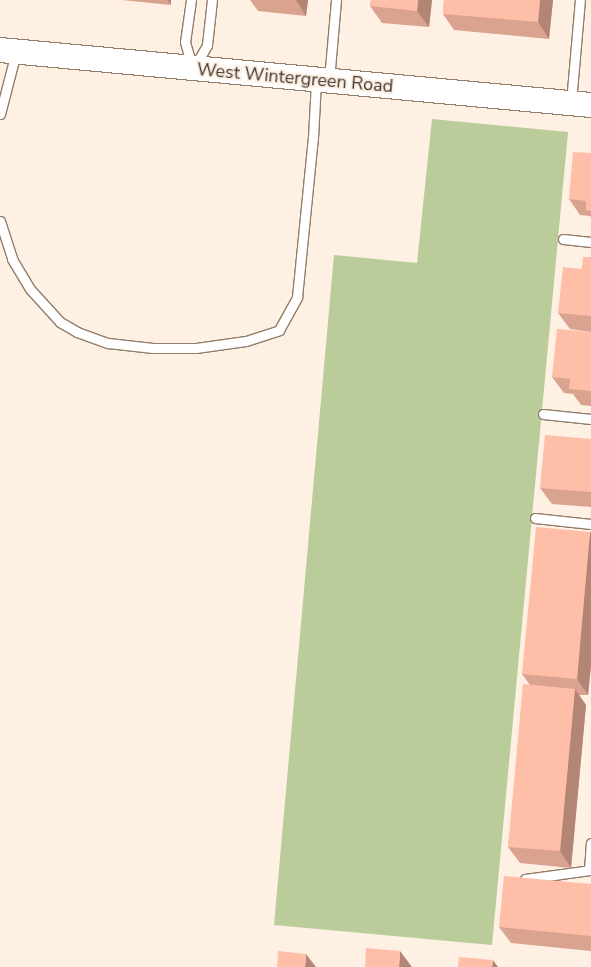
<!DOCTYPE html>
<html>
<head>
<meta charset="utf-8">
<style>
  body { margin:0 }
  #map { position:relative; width:591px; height:967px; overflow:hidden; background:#fef0e3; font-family:"Nunito Sans",sans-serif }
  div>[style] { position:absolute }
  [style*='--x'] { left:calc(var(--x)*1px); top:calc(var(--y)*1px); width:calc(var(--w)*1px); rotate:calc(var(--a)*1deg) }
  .green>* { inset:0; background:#b9cc9a }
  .roads { filter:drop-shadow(1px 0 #927d69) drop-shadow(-1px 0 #927d69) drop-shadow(0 1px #927d69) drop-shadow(0 -1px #927d69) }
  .lane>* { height:9px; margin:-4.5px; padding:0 4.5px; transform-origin:4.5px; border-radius:4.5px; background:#fff }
  .secondary>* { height:24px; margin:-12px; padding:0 12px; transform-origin:12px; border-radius:12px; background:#fff }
  .wall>* { inset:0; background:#daa390 }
  .shaded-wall>* { inset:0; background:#b28575 }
  .building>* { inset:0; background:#febea7 }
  span { translate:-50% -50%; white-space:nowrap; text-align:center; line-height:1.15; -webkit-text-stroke:4px #fef0e3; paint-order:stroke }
  .street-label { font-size:18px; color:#40362e }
</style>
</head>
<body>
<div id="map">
  <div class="green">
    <i style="clip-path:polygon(432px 119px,568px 132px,492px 945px,274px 925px,334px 255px,417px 263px)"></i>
  </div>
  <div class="roads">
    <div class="lane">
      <i style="--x:191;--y:0;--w:42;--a:98.1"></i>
      <i style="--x:185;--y:42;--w:25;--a:74"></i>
      <i style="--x:195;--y:66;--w:24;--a:-60"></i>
      <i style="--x:207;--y:45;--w:45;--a:-83.7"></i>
      <i style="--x:329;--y:80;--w:80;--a:-85"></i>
      <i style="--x:571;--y:102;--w:102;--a:-85"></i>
      <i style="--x:0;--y:114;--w:64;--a:-75.5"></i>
      <i style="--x:0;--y:221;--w:40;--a:72"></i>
      <i style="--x:12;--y:259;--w:35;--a:59"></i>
      <i style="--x:30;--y:289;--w:45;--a:47.7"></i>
      <i style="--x:60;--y:322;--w:20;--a:30"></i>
      <i style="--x:77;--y:332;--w:33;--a:20"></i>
      <i style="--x:108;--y:343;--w:45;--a:6.3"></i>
      <i style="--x:153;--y:348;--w:43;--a:0"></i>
      <i style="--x:196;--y:348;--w:50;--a:-8"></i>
      <i style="--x:246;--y:341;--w:35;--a:-18"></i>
      <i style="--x:279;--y:330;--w:38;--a:-61"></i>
      <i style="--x:297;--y:297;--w:160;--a:-84.3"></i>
      <i style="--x:313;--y:138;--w:58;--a:-87"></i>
      <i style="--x:563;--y:239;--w:28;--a:6"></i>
      <i style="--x:543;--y:414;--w:48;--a:5.9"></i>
      <i style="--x:535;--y:518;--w:56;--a:6.1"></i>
      <i style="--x:589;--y:870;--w:27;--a:-86"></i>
      <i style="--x:525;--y:879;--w:67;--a:-7.8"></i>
    </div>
    <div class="secondary">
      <i style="--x:0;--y:50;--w:594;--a:5.32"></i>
    </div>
  </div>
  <div class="wall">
    <i style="clip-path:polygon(122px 0,171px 0,171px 5px)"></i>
    <i style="clip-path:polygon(250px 0,308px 0,306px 16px,258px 11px)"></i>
    <i style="clip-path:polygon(371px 0,432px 0,429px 27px,382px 23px,370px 6px)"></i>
    <i style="clip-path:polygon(444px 0,553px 0,549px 39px,454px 30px,443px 14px)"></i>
    <i style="clip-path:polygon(591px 153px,591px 218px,590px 216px,580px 215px,569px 199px)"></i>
    <i style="clip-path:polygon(591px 257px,591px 332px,570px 329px,558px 313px,582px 269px)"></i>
    <i style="clip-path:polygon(591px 332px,591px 406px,581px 405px,573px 394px,564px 393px,552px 377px)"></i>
    <i style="clip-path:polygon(591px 439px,591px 507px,552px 504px,540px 488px)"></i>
    <i style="clip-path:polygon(591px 533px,591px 665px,588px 695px,579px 695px,586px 705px,571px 868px,520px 863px,508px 847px,530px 685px,522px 674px)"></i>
    <i style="clip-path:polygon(591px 884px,591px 951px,511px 943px,499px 927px)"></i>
  </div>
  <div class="shaded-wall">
    <i style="clip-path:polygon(168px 0,171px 0,171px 5px)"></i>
    <i style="clip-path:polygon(296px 0,308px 0,306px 16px)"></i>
    <i style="clip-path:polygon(418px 0,432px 0,429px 27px,417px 11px)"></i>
    <i style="clip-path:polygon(540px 0,553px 0,549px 39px,538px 22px)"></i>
    <i style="clip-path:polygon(590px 532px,591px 533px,591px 665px,588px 695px,577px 679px)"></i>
    <i style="clip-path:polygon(575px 689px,586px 705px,571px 868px,560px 851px)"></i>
    <i style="clip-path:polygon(400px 951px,412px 967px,399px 967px)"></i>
    <i style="clip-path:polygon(306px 954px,316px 967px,305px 967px)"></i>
    <i style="clip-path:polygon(493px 960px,498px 967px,492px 967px)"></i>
  </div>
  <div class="building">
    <i style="clip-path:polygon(371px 0,418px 0,417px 11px,370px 6px)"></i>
    <i style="clip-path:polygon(444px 0,540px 0,538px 22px,443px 14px)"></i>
    <i style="clip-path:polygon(573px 152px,591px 153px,591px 211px,586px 210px,586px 201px,569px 199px)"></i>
    <i style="clip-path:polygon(583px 257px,591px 257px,591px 316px,558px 313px,563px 267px,582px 269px)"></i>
    <i style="clip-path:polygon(557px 329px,591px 332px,591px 391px,569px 389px,570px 379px,552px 377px)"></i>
    <i style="clip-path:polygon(545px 435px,591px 439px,591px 492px,540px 488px)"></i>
    <i style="clip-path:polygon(536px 527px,590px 532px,577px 679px,522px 674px)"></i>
    <i style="clip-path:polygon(523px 684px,575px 689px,560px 851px,508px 847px)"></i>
    <i style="clip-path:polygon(504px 876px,591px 884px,591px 936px,499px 927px)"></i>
    <i style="clip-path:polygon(366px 948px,400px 951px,399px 967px,365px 967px)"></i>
    <i style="clip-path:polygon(278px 951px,306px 954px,305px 967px,277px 967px)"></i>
    <i style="clip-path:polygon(459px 957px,493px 960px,492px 967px,458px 967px)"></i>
  </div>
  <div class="street-label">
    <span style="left:295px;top:78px;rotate:5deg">West Wintergreen Road</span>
  </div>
</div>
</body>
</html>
